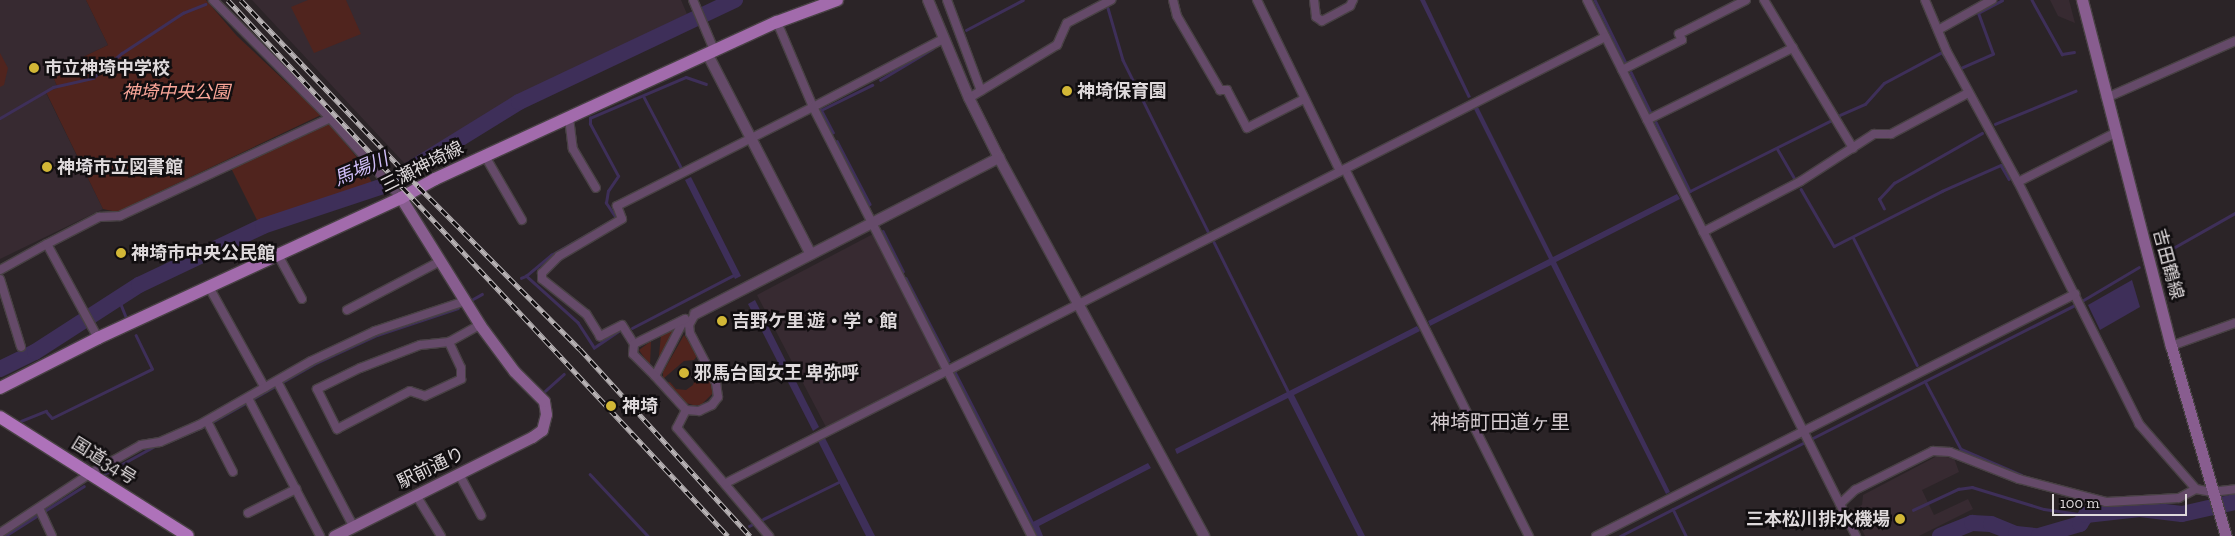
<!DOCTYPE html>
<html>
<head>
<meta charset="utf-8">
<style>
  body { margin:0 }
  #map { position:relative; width:2235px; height:536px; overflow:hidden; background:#2b2427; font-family:"Zilla Slab","Noto Sans JP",serif }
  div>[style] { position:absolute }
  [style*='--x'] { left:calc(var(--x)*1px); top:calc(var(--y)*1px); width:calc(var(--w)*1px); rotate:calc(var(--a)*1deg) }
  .built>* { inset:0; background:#372a31 }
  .green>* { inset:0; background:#50241e }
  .water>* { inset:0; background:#3e2f59 }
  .stream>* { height:2.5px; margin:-1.25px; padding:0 1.25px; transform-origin:1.25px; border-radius:1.25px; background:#3e2f59 }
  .river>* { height:16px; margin:-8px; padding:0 8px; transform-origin:8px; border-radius:8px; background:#3e2f59 }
  .roads { filter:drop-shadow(1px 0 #484144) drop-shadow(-1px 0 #484144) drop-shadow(0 1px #484144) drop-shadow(0 -1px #484144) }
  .minor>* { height:8px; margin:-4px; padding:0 4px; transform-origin:4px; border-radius:4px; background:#654a69 }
  .tertiary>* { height:10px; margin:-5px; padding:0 5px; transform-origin:5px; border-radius:5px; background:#654a69 }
  .secondary>* { height:11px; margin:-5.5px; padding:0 5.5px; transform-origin:5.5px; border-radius:5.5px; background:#885d8f }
  .primary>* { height:12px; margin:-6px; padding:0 6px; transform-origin:6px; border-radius:6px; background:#a26bac }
  .trunk>* { height:12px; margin:-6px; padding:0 6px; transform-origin:6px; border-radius:6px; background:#ae72ba }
  .rail>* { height:4.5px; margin-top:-2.25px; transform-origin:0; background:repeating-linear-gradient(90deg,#110e10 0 8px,#b9b4b6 0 16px); box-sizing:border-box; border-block:1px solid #b9b4b6 }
  .dots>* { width:14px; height:14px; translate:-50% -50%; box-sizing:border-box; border:2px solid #110e10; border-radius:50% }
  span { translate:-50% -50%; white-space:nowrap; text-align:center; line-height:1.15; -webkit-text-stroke:5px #110e10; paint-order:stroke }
  .poi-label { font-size:18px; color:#ded9db; font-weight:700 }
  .left { translate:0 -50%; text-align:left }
  .right { translate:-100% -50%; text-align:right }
  .park-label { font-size:18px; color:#fba699; font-style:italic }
  .street-label { font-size:18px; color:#ded9db }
  .water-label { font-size:19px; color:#cfbdf7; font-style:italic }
  .quarter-label { font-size:20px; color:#d5ccd0 }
  .scale { position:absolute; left:2052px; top:494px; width:135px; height:22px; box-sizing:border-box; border:2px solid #ded9db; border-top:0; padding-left:6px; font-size:15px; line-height:18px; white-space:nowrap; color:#ded9db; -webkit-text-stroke:4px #110e10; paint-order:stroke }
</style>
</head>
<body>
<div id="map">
  <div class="built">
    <i style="clip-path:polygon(0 0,86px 0,108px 45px,81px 58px,54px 79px,58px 88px,46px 93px,103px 209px,0 259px)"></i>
    <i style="clip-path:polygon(252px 0,681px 0,687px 14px,506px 102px,407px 166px)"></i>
    <i style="clip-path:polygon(2050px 0,2069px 0,2075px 23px,2058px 16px)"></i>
    <i style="clip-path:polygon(873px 234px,942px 367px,826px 427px,757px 295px)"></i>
    <i style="clip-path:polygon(1937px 456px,1954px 458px,1959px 472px,1922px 490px,1934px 515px,1968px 499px,1973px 509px,1919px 536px,1865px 536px,1852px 510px,1862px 505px,1863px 495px)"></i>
  </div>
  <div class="green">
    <i style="clip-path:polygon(86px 0,206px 0,237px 36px,321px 115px,117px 212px,103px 209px,46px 92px,58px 88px,54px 79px,81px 58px,108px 45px)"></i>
    <i style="clip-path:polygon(308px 0,346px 0,361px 34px,314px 53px,291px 7px)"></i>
    <i style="clip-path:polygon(0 53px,8px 68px,4px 85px,0 87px)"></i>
    <i style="clip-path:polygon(328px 122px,363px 165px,372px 183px,258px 222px,231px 168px)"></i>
    <i style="clip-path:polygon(678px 326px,658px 365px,661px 335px)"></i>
    <i style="clip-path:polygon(684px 335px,698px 355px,694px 360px,684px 361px,663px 379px,663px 372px)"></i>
    <i style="clip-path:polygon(651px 341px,650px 366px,639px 350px)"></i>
    <i style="clip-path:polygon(701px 361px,712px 385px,712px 394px,701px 405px,693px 405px,686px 403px,666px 383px,670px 382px,676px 389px,686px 390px,693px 385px)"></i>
  </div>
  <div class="water">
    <i style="clip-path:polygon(1420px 0,1425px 0,1471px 97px,1468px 98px)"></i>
    <i style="clip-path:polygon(1478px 107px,1553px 257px,1677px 194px,1679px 197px,1680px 199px,1556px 262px,1670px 492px,1666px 494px,1551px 265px,1430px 326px,1429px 323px,1428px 321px,1549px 259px,1474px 109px)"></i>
    <i style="clip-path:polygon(691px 177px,741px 276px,735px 279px,685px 180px)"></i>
    <i style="clip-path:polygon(2132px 280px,2140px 307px,2100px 330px,2088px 305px)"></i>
    <i style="clip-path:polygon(755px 300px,819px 427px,813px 431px,748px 304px)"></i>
    <i style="clip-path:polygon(1417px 326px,1420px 331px,1294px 395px,1365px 536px,1358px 536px,1288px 398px,1177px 454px,1176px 452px,1175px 449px)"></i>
    <i style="clip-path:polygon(825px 438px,875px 536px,866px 536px,818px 441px)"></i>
    <i style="clip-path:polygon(1148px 463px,1151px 468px,1039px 526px,1043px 536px,1037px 536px,1031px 523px)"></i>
  </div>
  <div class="stream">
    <i style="--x:1595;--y:0;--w:70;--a:63.8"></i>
    <i style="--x:2032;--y:0;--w:62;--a:60.9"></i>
    <i style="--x:2062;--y:54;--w:12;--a:-9"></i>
    <i style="--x:1108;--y:8;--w:54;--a:73.9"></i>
    <i style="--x:1123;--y:60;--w:191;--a:63.6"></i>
    <i style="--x:966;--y:30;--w:64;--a:-27.8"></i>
    <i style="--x:1961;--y:68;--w:35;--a:-24"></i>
    <i style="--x:1993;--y:54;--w:44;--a:-110.1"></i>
    <i style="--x:1978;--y:13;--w:27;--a:-28"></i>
    <i style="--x:1631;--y:72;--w:46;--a:64"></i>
    <i style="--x:880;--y:80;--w:61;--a:-30.8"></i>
    <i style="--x:644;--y:97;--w:81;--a:62.2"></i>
    <i style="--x:1840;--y:115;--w:27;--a:-24"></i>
    <i style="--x:1865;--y:104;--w:28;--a:-48"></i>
    <i style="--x:1884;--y:83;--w:66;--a:-28.1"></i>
    <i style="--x:1942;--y:52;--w:13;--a:58"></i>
    <i style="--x:0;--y:118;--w:61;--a:-30.3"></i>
    <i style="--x:53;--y:87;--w:41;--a:-12.7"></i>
    <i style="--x:93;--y:78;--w:38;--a:-41"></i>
    <i style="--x:122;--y:53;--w:73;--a:-33.3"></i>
    <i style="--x:183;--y:13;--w:24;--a:-22"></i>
    <i style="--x:1656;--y:122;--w:77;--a:63.8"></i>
    <i style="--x:1690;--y:191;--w:159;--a:-26.6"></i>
    <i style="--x:1995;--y:124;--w:87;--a:-22.4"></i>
    <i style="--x:833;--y:133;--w:26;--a:-118"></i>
    <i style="--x:821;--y:110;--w:57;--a:-26.1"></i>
    <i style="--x:837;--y:141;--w:71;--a:62.4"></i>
    <i style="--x:1777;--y:148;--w:34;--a:60"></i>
    <i style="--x:1801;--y:189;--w:66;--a:59.9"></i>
    <i style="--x:1834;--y:246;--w:121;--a:-27"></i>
    <i style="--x:1942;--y:191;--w:64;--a:-23.8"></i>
    <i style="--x:2001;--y:165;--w:16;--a:60"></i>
    <i style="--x:1884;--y:209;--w:11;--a:-117"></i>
    <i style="--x:1879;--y:199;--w:22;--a:-47"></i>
    <i style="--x:1894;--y:183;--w:101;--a:-29.6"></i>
    <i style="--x:883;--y:231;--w:45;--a:63.4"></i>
    <i style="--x:1853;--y:237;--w:143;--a:63.4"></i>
    <i style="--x:1214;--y:242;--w:166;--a:63.6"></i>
    <i style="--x:2159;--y:256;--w:87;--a:-29.5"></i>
    <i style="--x:521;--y:278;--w:5;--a:-22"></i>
    <i style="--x:906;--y:278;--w:93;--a:62.6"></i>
    <i style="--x:118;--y:297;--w:24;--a:68"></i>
    <i style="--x:473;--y:299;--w:10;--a:-29"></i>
    <i style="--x:632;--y:328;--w:115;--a:-27.5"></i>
    <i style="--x:621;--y:330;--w:32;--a:146"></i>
    <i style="--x:594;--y:348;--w:30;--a:-123"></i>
    <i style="--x:578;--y:323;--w:70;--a:-137.9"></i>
    <i style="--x:526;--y:276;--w:33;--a:-40"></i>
    <i style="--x:551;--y:255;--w:75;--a:-29.6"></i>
    <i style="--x:616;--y:218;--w:18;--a:-124"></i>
    <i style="--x:606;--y:203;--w:12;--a:-81"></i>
    <i style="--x:608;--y:191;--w:18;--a:-56"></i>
    <i style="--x:618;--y:176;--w:59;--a:-118.3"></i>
    <i style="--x:590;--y:124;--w:6;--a:-90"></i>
    <i style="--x:590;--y:118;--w:104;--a:-23.1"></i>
    <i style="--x:686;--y:77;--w:21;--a:19"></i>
    <i style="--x:954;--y:370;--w:171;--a:62.8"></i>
    <i style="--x:1925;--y:381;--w:77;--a:62.1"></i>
    <i style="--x:1961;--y:449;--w:66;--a:23.1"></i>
    <i style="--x:545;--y:391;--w:25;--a:-42"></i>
    <i style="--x:21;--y:421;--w:27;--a:-22"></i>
    <i style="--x:46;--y:411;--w:9;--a:49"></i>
    <i style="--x:52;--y:418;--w:111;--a:-26.1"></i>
    <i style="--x:152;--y:369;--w:37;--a:-116"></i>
    <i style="--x:168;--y:442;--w:40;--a:-23.4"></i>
    <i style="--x:205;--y:426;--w:125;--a:-29.6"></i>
    <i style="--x:314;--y:364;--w:69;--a:-24.7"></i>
    <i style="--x:377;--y:335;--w:85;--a:-18.4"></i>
    <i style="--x:104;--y:474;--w:58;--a:-28.8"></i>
    <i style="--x:590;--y:474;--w:85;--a:46.9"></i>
    <i style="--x:1673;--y:509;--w:30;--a:64"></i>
    <i style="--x:1913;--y:510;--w:50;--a:-25"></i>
    <i style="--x:1958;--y:489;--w:14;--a:-8"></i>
    <i style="--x:1972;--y:487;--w:75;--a:17"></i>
    <i style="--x:2044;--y:509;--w:42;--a:8.1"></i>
    <i style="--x:749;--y:526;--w:100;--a:-26.1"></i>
    <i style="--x:5;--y:536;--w:93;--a:-32.3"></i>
    <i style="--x:1620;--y:536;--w:510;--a:-26.92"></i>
    <i style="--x:2075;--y:305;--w:74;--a:-30.7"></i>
  </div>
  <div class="river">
    <i style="--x:0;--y:369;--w:39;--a:-26"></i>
    <i style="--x:35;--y:352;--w:124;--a:-32.8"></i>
    <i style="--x:139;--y:285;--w:137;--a:-25.4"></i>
    <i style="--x:263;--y:226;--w:126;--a:-18.4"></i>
    <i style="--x:383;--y:186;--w:160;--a:-31.7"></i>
    <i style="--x:519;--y:102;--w:239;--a:-25.3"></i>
    <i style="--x:1940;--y:536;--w:35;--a:-22"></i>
    <i style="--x:1972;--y:523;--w:19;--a:3"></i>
    <i style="--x:1991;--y:524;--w:27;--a:22"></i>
    <i style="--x:2016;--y:534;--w:19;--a:6"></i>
    <i style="--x:2039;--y:536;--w:43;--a:-16.3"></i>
    <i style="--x:2080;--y:524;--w:11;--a:-56"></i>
    <i style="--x:2086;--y:515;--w:54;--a:-6.3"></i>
    <i style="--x:2140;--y:509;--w:42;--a:6.8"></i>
    <i style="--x:2182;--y:514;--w:54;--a:-12.8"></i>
  </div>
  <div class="roads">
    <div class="minor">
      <i style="--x:213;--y:0;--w:166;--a:45.2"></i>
      <i style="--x:330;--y:118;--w:107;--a:48.4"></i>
      <i style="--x:693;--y:0;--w:56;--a:67.1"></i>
      <i style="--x:947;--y:0;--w:97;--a:69.5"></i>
      <i style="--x:1173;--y:0;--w:16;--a:76"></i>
      <i style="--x:1177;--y:16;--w:86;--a:59.8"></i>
      <i style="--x:1220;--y:90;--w:7;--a:0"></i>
      <i style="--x:1227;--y:90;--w:43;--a:62.2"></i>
      <i style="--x:1247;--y:128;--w:64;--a:-27"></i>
      <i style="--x:1257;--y:0;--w:190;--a:64.1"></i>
      <i style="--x:1314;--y:0;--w:17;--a:83"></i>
      <i style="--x:1316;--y:17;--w:7;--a:34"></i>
      <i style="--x:1322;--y:21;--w:32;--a:-28"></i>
      <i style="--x:1350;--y:6;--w:7;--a:-63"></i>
      <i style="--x:1587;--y:0;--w:600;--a:63.35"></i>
      <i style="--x:1764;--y:0;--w:173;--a:59"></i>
      <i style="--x:1925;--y:0;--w:56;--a:67.1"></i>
      <i style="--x:1947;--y:52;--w:148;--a:61.4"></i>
      <i style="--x:2018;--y:182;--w:271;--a:63.4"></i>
      <i style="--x:2139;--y:424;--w:86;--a:48.8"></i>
      <i style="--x:2196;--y:489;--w:16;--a:11"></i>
      <i style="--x:2212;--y:492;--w:23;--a:-7"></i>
      <i style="--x:777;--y:22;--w:92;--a:67"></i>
      <i style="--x:813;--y:107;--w:147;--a:-27.6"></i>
      <i style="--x:1938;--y:30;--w:62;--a:-29.1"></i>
      <i style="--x:1622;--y:70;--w:67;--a:-26.6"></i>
      <i style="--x:1682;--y:40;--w:7;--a:-117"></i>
      <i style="--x:1679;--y:34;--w:75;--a:-26.9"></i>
      <i style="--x:969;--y:98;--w:103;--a:-31.1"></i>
      <i style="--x:1057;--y:45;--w:24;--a:-66"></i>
      <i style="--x:1067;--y:23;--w:50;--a:-27.6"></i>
      <i style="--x:2106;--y:98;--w:141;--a:-23.8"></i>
      <i style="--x:569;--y:118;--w:31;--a:83"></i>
      <i style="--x:573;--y:149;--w:45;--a:59.5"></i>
      <i style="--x:1647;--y:120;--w:163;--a:-26.3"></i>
      <i style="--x:485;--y:156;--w:74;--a:60"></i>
      <i style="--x:1345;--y:169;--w:411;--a:63.4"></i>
      <i style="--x:2018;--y:182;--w:109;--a:-26.8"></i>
      <i style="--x:1703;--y:232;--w:110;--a:-27.5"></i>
      <i style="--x:1801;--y:181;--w:87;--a:-32.8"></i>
      <i style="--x:1874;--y:134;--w:17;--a:0"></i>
      <i style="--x:1891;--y:134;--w:87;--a:-28"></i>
      <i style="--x:278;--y:255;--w:50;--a:61.4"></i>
      <i style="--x:0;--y:270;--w:54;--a:-29"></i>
      <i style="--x:0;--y:279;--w:71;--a:72.8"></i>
      <i style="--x:209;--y:287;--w:115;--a:61"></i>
      <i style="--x:347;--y:310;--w:104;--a:-27.6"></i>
      <i style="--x:684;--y:320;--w:63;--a:117.4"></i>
      <i style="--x:655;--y:376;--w:46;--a:47.6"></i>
      <i style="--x:686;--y:410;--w:13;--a:4"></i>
      <i style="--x:699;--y:411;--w:14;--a:-25"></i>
      <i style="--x:712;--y:405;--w:10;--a:-53"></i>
      <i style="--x:718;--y:397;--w:14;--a:-98"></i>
      <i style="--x:716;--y:383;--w:56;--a:-117.5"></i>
      <i style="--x:690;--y:333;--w:8;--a:-97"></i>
      <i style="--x:689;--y:325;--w:13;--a:-61"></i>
      <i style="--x:98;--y:338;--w:107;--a:-118.5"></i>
      <i style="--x:47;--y:244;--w:59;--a:-27.4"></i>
      <i style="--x:99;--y:217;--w:21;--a:-3"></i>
      <i style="--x:120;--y:216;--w:232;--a:-25"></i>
      <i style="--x:449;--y:342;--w:29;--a:174"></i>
      <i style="--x:420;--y:345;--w:64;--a:159"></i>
      <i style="--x:360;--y:368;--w:48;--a:154"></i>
      <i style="--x:317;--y:389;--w:45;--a:63.4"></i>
      <i style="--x:337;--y:429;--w:82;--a:-27.5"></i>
      <i style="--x:410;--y:391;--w:16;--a:18"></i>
      <i style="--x:425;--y:396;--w:40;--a:-25"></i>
      <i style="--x:461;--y:379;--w:11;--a:-90"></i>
      <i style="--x:461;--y:368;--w:29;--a:-115"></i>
      <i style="--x:449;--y:342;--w:35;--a:-29"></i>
      <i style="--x:634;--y:344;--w:22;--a:-122"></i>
      <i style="--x:622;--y:325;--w:25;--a:153"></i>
      <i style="--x:600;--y:336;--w:26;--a:-122"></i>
      <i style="--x:586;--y:314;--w:56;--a:-141.5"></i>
      <i style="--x:542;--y:279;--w:6;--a:-90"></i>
      <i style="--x:542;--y:273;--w:24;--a:-45"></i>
      <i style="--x:559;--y:256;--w:73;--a:-30.4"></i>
      <i style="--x:622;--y:219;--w:14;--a:-111"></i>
      <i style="--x:617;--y:206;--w:220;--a:-26.8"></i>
      <i style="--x:813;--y:107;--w:482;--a:63"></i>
      <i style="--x:2171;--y:346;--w:68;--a:-19.8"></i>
      <i style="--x:655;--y:376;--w:31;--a:-135"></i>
      <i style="--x:633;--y:354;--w:10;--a:-84"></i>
      <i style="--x:634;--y:344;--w:57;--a:-26.1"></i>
      <i style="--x:277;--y:381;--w:164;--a:62.3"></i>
      <i style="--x:248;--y:398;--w:156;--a:62.4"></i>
      <i style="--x:686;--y:410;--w:20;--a:117"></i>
      <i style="--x:677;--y:428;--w:142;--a:49.6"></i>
      <i style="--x:207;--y:421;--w:57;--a:63"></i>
      <i style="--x:459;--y:474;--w:47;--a:61.8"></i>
      <i style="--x:726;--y:483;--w:986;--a:-26.9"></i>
      <i style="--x:416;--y:495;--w:48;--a:58.6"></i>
      <i style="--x:1840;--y:504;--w:21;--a:-43"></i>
      <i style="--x:1855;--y:490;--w:87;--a:-26.6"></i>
      <i style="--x:1933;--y:451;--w:17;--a:3"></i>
      <i style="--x:1950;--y:452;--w:74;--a:21.4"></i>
      <i style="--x:2019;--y:479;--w:90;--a:14.8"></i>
      <i style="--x:2106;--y:502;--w:73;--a:-3.1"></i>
      <i style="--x:2179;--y:498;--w:19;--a:-28"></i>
      <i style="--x:39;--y:508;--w:31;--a:65"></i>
      <i style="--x:248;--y:513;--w:54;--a:-26.6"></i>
      <i style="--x:0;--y:533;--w:109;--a:-33.4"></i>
      <i style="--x:91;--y:473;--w:57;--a:-29.2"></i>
      <i style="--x:141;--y:445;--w:19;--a:-9"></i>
      <i style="--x:160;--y:442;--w:43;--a:-23.6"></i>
      <i style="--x:199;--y:425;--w:129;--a:-29.7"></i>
      <i style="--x:311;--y:361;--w:71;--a:-25.1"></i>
      <i style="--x:375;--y:331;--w:95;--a:-18.4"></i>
      <i style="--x:1596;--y:536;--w:537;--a:-26.8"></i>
    </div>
    <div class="tertiary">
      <i style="--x:928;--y:0;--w:106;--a:67.3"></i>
      <i style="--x:969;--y:98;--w:67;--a:63.4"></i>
      <i style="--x:999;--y:158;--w:430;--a:61.5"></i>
      <i style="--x:708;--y:55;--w:223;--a:62.7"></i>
      <i style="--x:695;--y:314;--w:342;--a:-27.2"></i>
    </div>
    <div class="secondary">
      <i style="--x:2082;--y:0;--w:357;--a:75.6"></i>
      <i style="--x:2171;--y:346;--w:198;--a:73.9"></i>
      <i style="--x:334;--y:536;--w:221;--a:-26.6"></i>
      <i style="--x:532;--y:437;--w:12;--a:-35"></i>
      <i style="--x:542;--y:430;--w:16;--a:-76"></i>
      <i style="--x:546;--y:414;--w:13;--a:-99"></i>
      <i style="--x:544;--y:401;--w:42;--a:-135"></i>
      <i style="--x:514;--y:371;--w:57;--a:-126.5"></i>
      <i style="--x:480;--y:325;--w:150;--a:-121.9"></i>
    </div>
    <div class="primary">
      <i style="--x:0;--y:388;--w:110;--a:-27"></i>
      <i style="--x:98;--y:338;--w:334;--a:-24.8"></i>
      <i style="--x:401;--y:198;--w:39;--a:-29"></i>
      <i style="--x:435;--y:179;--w:376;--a:-24.7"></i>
      <i style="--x:777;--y:22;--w:64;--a:-20.1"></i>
    </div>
    <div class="trunk">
      <i style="--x:0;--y:417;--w:222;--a:32.3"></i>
    </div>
  </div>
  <div class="rail">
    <i style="--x:228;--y:0;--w:733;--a:46.99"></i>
    <i style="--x:241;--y:0;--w:258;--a:46.4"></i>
    <i style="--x:419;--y:187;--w:228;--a:45.2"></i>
    <i style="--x:580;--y:349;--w:253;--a:47.7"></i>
  </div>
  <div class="dots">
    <i style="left:34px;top:68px;background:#d2b736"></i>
    <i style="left:1067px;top:91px;background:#d2b736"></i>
    <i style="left:47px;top:167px;background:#d2b736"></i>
    <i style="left:121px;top:253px;background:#d2b736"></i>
    <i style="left:722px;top:321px;background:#d2b736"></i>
    <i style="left:684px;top:373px;background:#d2b736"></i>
    <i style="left:611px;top:406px;background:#d2b736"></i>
    <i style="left:1900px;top:519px;background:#d2b736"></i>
  </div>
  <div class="poi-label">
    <span class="left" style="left:44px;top:68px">市立神埼中学校</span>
    <span class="left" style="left:1077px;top:91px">神埼保育園</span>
    <span class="left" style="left:57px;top:167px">神埼市立図書館</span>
    <span class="left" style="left:131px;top:253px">神埼市中央公民館</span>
    <span class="left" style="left:732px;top:321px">吉野ケ里 遊・学・館</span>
    <span class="left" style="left:694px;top:373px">邪馬台国女王 卑弥呼</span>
    <span class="left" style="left:622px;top:406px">神埼</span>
    <span class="right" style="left:1890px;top:519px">三本松川排水機場</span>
  </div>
  <div class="park-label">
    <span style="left:176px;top:92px">神埼中央公園</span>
  </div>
  <div class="street-label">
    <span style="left:422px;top:167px;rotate:-27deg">三瀬神埼線</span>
    <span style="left:2168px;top:264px;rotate:75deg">吉田鶴線</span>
    <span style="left:104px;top:461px;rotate:32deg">国道34号</span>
    <span style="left:431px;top:468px;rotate:-26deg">駅前通り</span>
  </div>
  <div class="water-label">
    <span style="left:361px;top:169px;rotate:-23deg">馬場川</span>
  </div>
  <div class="quarter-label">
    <span style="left:1500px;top:422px">神埼町田道ヶ里</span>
  </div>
  <div class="scale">100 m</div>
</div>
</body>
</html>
